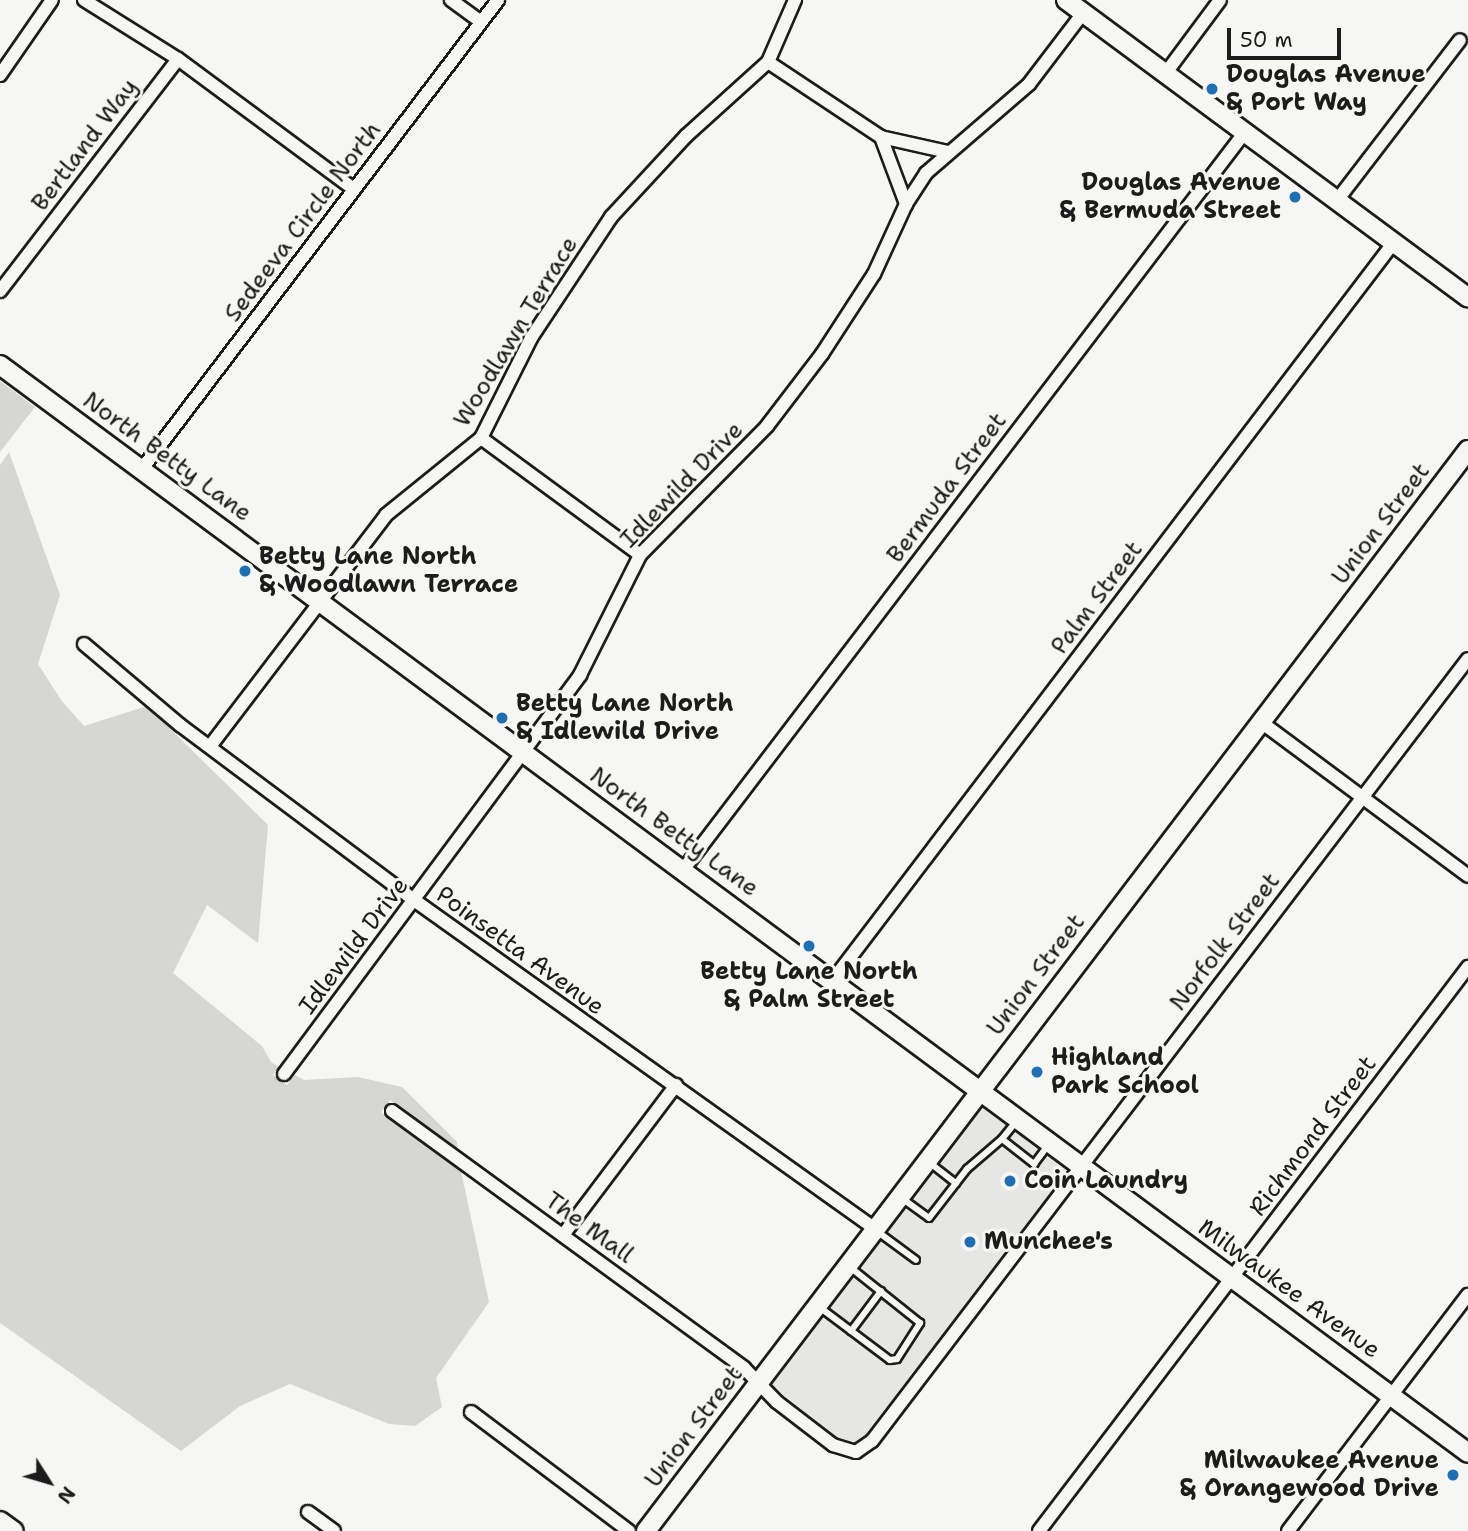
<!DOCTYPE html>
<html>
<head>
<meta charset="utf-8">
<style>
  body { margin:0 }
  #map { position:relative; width:1468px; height:1531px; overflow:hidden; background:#f6f6f2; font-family:"Shantell Sans",sans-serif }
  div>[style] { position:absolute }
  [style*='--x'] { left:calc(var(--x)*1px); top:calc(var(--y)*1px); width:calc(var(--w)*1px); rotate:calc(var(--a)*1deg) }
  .built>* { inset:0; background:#e6e6e2 }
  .green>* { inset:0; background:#d6d6d2 }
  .roads { filter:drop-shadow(2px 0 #1c1c1c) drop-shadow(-2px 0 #1c1c1c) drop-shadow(0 2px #1c1c1c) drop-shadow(0 -2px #1c1c1c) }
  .lane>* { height:6px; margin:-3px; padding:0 3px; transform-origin:3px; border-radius:3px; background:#f6f6f2 }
  .street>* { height:12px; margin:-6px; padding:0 6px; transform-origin:6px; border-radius:6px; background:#f6f6f2 }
  .secondary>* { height:18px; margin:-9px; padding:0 9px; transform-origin:9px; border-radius:9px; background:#f6f6f2 }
  .dots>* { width:19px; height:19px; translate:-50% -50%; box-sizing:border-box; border:4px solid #f6f6f2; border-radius:50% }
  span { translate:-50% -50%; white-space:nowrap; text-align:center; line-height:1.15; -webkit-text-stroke:6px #f6f6f2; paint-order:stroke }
  .poi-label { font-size:24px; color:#1c1c1c; font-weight:700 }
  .left { translate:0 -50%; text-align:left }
  .right { translate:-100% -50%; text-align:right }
  .street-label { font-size:24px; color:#1c1c1c }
  .north { position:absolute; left:14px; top:1447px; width:70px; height:70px; -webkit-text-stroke:5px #f6f6f2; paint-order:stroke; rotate:127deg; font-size:19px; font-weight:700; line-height:28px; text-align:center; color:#1c1c1c }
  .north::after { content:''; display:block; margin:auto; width:24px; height:32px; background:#1c1c1c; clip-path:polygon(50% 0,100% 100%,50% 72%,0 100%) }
  .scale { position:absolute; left:1227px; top:28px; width:114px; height:32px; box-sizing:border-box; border:4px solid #1c1c1c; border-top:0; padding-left:9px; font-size:21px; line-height:24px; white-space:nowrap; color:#1c1c1c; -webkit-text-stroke:5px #f6f6f2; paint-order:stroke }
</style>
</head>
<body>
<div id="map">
  <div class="built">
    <i style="clip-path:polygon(981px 1102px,1068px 1169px,866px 1434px,854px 1443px,836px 1438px,769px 1383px)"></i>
  </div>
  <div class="green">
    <i style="clip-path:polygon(0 381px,35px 407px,0 452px)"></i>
    <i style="clip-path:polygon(9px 452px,60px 595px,38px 664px,61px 700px,84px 726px,147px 706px,268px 825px,258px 943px,207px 905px,173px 973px,262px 1046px,271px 1062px,279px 1067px,273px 1075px,287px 1085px,295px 1075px,304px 1080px,358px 1077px,402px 1087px,457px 1142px,458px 1149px,390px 1100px,381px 1112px,461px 1171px,489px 1302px,436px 1378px,442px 1407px,415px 1426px,389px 1424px,290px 1384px,240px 1406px,181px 1451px,0 1323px,0 465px)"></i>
  </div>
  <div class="roads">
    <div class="lane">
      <i style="--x:1002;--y:1139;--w:22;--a:-51"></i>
      <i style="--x:930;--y:1163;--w:33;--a:38"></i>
      <i style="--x:903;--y:1199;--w:32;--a:36"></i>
      <i style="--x:929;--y:1218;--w:62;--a:-52.2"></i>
      <i style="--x:967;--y:1169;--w:46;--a:-40.6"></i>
      <i style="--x:1002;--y:1139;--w:41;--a:38"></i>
      <i style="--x:1034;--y:1164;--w:25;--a:-53"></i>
      <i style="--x:878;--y:1232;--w:47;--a:36.4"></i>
      <i style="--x:818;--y:1306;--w:90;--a:36.9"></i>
      <i style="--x:890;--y:1360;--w:7;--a:-8"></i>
      <i style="--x:897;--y:1359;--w:43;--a:-57.4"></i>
      <i style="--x:920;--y:1323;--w:88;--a:-141.4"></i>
      <i style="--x:851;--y:1331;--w:50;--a:-53.1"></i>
    </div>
    <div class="street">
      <i style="--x:84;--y:0;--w:111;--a:32.1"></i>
      <i style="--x:178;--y:59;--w:219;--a:36.5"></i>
      <i style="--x:451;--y:0;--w:37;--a:36"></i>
      <i style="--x:768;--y:62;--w:136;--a:33.6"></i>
      <i style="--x:881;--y:137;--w:69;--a:12.6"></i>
      <i style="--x:1165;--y:74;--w:92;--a:-53.4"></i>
      <i style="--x:0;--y:75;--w:91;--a:-55.3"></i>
      <i style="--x:881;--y:137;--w:72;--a:69.5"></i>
      <i style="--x:1338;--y:199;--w:200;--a:-52.5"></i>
      <i style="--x:0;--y:291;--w:292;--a:-52.5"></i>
      <i style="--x:481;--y:438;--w:197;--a:36.3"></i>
      <i style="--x:142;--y:469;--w:589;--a:-52.8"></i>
      <i style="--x:84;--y:644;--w:126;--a:40.2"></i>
      <i style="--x:180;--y:725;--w:292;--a:36.8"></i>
      <i style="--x:414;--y:900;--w:565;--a:35.49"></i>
      <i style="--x:1261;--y:722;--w:258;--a:36.6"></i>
      <i style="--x:211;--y:745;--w:289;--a:-52.7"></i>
      <i style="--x:386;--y:515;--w:122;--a:-39"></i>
      <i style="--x:481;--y:438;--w:112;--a:-63.4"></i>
      <i style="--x:531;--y:338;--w:145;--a:-56.5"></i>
      <i style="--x:611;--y:217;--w:110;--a:-47.2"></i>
      <i style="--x:686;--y:136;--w:110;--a:-42.1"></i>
      <i style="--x:768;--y:62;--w:68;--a:-66.5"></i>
      <i style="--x:683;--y:870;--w:928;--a:-52.71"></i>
      <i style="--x:833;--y:980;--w:927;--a:-52.76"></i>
      <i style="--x:284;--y:1074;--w:497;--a:-53.4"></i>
      <i style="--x:580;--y:675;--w:134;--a:-63.4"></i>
      <i style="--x:640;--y:555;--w:181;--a:-45.4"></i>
      <i style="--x:767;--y:426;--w:91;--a:-52.6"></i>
      <i style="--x:822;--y:354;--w:95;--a:-57"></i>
      <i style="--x:874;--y:274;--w:77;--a:-65.4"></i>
      <i style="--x:906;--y:204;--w:37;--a:-57"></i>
      <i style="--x:926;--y:173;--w:136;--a:-40.8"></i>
      <i style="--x:1029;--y:84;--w:89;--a:-52.7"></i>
      <i style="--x:392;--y:1111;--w:436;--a:36.1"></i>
      <i style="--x:744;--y:1368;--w:47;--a:45.9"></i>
      <i style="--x:777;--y:1402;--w:71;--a:37.5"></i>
      <i style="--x:833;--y:1445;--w:24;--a:17"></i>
      <i style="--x:856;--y:1452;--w:19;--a:-35"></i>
      <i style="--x:872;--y:1441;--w:983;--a:-52.69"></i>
      <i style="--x:563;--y:1235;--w:188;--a:-53"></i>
      <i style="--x:471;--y:1412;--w:198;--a:37"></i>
      <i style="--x:308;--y:1512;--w:32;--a:36"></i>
      <i style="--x:1039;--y:1531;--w:709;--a:-52.74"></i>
      <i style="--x:1288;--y:1531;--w:297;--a:-52.7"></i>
    </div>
    <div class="secondary">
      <i style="--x:1066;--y:0;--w:500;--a:36.5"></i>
      <i style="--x:0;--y:365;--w:1827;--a:36.54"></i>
      <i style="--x:0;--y:1521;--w:17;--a:36"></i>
      <i style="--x:646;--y:1531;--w:1358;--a:-52.75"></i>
    </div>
  </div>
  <div class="dots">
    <i style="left:1212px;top:89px;background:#1f6fb2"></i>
    <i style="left:1295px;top:197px;background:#1f6fb2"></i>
    <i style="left:245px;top:571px;background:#1f6fb2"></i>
    <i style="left:502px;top:718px;background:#1f6fb2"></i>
    <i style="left:809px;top:946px;background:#1f6fb2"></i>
    <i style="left:1037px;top:1072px;background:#1f6fb2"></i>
    <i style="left:1010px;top:1181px;background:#1f6fb2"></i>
    <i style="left:970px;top:1242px;background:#1f6fb2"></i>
    <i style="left:1453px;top:1475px;background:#1f6fb2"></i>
  </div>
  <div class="poi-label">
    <span class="left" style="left:1226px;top:89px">Douglas Avenue<br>&amp; Port Way</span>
    <span class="right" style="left:1281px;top:197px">Douglas Avenue<br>&amp; Bermuda Street</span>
    <span class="left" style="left:259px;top:571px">Betty Lane North<br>&amp; Woodlawn Terrace</span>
    <span class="left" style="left:516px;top:718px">Betty Lane North<br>&amp; Idlewild Drive</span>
    <span style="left:809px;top:986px">Betty Lane North<br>&amp; Palm Street</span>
    <span class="left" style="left:1051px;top:1072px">Highland<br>Park School</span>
    <span class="left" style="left:1024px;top:1181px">Coin Laundry</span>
    <span class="left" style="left:984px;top:1242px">Munchee's</span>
    <span class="right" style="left:1439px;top:1475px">Milwaukee Avenue<br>&amp; Orangewood Drive</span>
  </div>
  <div class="street-label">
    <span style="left:85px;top:145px;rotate:-53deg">Bertland Way</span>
    <span style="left:303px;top:222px;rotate:-53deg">Sedeeva Circle North</span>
    <span style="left:516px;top:332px;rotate:-59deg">Woodlawn Terrace</span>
    <span style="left:167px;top:457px;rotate:36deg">North Betty Lane</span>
    <span style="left:682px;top:485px;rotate:-46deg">Idlewild Drive</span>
    <span style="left:947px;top:488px;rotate:-53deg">Bermuda Street</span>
    <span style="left:1381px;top:524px;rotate:-53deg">Union Street</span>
    <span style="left:1097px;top:598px;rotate:-53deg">Palm Street</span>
    <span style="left:674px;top:832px;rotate:36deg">North Betty Lane</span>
    <span style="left:1225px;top:942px;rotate:-53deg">Norfolk Street</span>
    <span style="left:354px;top:946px;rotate:-53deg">Idlewild Drive</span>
    <span style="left:520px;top:951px;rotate:36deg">Poinsetta Avenue</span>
    <span style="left:1036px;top:975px;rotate:-53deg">Union Street</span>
    <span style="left:1313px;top:1136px;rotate:-53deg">Richmond Street</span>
    <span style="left:589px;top:1228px;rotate:36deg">The Mall</span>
    <span style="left:1289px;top:1289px;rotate:36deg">Milwaukee Avenue</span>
    <span style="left:694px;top:1427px;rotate:-53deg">Union Street</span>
  </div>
  <div class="north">N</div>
  <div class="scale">50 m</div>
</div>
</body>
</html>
